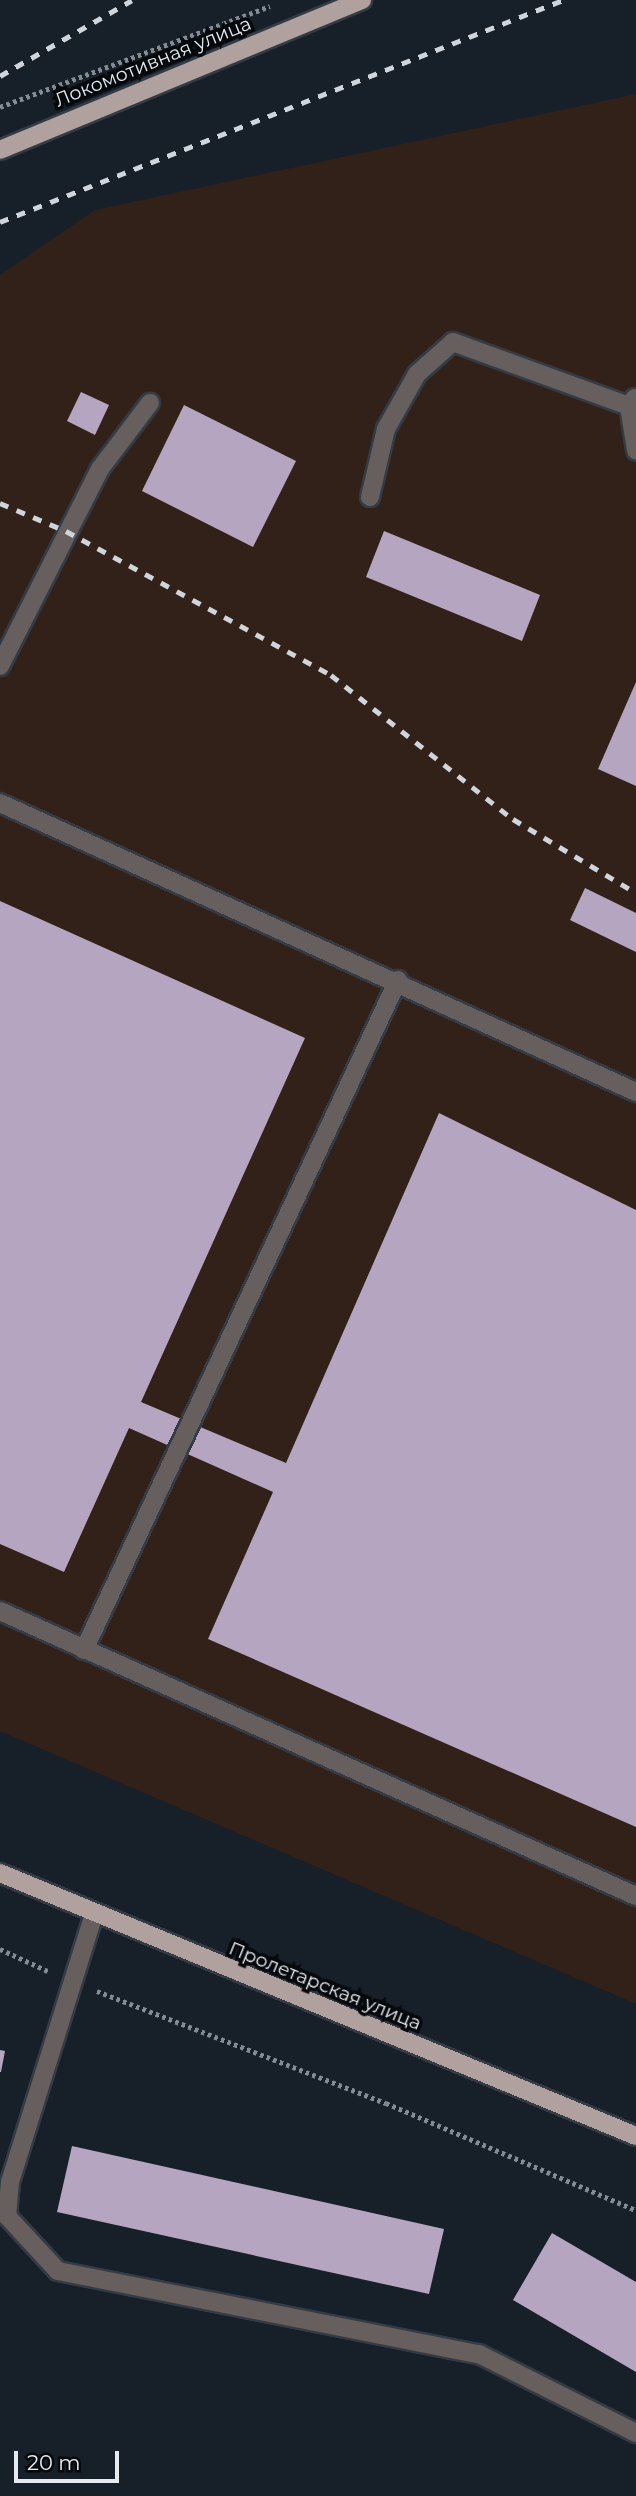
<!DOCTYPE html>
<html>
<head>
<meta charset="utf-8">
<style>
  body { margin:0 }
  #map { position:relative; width:636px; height:2496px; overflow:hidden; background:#171f28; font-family:Montserrat,sans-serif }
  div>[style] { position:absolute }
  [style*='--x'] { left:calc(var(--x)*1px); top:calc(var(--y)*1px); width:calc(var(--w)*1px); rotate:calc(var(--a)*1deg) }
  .industrial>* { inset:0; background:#322118 }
  .building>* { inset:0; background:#b6a5c0 }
  .path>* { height:4.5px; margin-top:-2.25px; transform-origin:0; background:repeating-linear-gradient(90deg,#848b92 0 3.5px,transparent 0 7px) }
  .roads { filter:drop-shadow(2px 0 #343b44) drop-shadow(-2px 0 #343b44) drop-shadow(0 2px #343b44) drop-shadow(0 -2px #343b44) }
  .minor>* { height:18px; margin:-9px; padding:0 9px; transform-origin:9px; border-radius:9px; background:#665f5e }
  .major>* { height:18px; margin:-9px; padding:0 9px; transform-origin:9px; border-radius:9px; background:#b0a19f }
  .rail>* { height:5px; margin-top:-2.5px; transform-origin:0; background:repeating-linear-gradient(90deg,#cfd5db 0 9px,transparent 0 18px) }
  span { translate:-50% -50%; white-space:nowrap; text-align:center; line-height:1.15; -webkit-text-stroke:7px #06090c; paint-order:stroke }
  .street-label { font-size:19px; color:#e4eaf0 }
  .scale { position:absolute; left:14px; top:2451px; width:105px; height:32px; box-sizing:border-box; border:4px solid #e4eaf0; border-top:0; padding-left:9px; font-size:21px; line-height:24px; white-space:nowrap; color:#e4eaf0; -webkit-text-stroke:5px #06090c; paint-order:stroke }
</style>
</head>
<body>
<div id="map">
  <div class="industrial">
    <i style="clip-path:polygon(636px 94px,636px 2004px,0 1731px,0 275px,95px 210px)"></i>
  </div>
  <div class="building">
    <i style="clip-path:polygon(81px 392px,109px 405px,95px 435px,67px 421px)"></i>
    <i style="clip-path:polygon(184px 405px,296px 461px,253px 547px,142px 491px)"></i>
    <i style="clip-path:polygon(384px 531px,540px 595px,522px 641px,366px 577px)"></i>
    <i style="clip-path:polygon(636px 682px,636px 786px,598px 769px)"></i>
    <i style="clip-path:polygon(585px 888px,636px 913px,636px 952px,570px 920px)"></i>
    <i style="clip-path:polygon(0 901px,305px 1038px,141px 1402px,286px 1463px,439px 1113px,636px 1210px,636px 1827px,208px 1639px,273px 1492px,129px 1428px,64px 1572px,0 1544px)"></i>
    <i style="clip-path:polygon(0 2050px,5px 2051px,1px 2072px,0 2072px)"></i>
    <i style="clip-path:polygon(72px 2146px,444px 2229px,429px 2294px,57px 2212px)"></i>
    <i style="clip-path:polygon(552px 2233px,636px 2282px,636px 2372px,513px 2300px)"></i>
  </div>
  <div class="path">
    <i style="--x:0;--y:107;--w:288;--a:-20.5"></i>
    <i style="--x:0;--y:1949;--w:55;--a:24.7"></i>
    <i style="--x:97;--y:1991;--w:310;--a:21.2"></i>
    <i style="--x:386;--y:2103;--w:272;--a:23.2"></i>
  </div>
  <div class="roads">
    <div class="minor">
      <i style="--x:635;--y:398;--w:10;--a:127"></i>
      <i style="--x:629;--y:406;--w:45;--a:81"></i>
      <i style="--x:370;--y:497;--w:70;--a:-76.8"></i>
      <i style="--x:386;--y:429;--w:63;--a:-60.6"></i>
      <i style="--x:417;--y:374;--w:48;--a:-41.6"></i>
      <i style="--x:453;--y:342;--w:187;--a:20"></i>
      <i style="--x:0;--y:666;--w:221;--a:-63.1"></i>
      <i style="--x:100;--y:469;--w:83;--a:-52.9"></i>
      <i style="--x:0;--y:803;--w:699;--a:24.44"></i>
      <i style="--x:0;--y:1611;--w:697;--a:24.14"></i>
      <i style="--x:84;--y:1650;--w:740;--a:-64.89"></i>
      <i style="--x:94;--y:1914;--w:281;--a:107.4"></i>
      <i style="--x:10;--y:2182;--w:34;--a:95"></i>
      <i style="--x:7;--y:2216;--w:75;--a:47.2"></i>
      <i style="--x:58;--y:2271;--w:429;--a:11.2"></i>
      <i style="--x:479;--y:2354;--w:176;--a:26.7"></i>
    </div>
    <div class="major">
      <i style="--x:0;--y:150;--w:392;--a:-22.5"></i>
      <i style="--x:0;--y:1873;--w:688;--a:22.47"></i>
    </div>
  </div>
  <div class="rail">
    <i style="--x:0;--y:76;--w:152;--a:-29.9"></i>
    <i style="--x:0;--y:222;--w:605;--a:-21.52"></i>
    <i style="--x:0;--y:503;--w:72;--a:23"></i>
    <i style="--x:66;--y:531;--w:302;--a:28.5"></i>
    <i style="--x:331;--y:675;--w:232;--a:38.4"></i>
    <i style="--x:513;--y:819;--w:144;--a:31"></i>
  </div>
  <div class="street-label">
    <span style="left:153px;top:62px;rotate:-22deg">Локомотивная улица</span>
    <span style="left:325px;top:1986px;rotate:22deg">Пролетарская улица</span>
  </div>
  <div class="scale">20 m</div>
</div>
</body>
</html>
